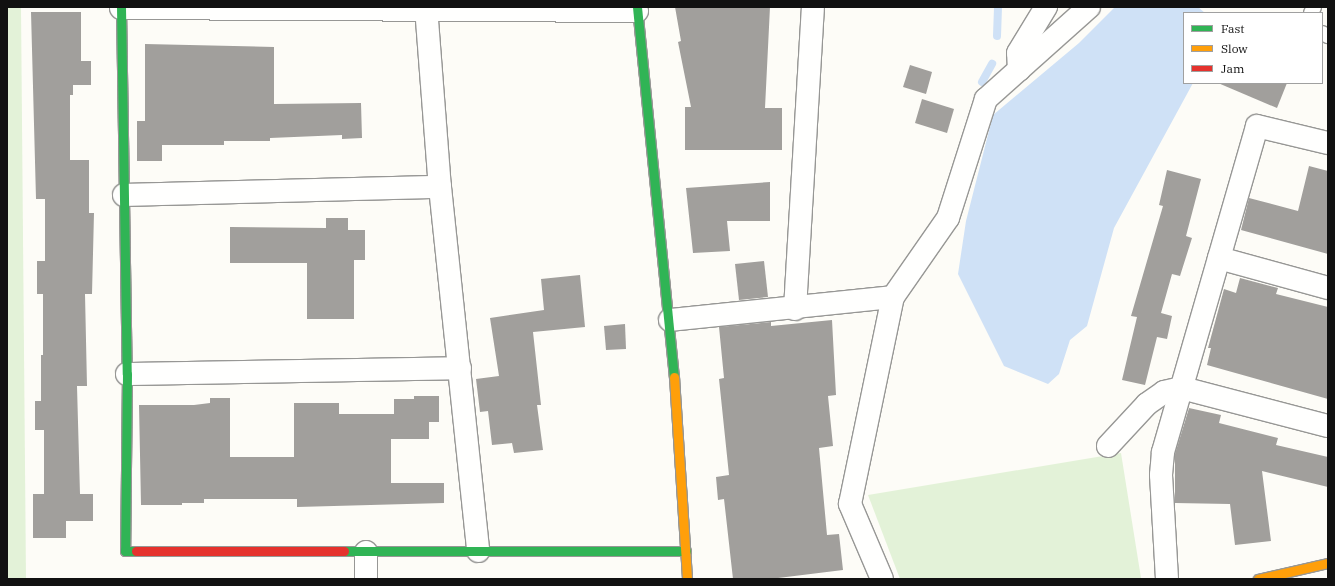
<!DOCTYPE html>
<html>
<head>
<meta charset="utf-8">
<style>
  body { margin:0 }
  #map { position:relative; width:1335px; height:586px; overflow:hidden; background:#fdfcf7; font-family:"IBM Plex Serif",serif }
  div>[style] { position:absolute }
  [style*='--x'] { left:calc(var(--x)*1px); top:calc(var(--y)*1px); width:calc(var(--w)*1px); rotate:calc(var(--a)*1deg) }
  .green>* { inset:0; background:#e3f2d8 }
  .water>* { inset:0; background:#cfe1f6 }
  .stream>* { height:8px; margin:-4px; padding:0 4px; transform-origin:4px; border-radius:4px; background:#cfe1f6 }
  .building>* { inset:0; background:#a19f9c }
  .roads { filter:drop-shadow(1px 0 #979795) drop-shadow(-1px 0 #979795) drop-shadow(0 1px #979795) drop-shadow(0 -1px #979795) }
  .lane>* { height:14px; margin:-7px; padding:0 7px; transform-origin:7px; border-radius:7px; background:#fffffe }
  .street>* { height:22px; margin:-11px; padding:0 11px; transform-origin:11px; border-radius:11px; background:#fffffe }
  .fast>* { height:9px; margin:-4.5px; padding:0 4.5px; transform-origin:4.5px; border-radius:4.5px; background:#30b455 }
  .slow>* { height:9px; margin:-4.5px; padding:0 4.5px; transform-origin:4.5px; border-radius:4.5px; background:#ff9f0a }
  .jam>* { height:9px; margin:-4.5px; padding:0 4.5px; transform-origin:4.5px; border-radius:4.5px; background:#e5322d }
  span { translate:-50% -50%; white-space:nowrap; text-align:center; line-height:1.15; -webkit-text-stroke:4px #fff; paint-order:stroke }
  .frame { position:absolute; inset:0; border:8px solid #111; pointer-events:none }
  .legend { position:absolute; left:1183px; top:12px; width:140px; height:72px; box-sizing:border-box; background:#fff; border:1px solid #a0a0a0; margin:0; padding:5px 7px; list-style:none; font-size:12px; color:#111 }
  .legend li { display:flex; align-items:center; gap:8px; height:20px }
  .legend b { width:20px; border:1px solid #a0a0a0 }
</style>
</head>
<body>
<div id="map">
  <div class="green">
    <i style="clip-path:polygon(7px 7px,21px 7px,26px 579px,7px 579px)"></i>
    <i style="clip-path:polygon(1121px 453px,1141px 578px,1134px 579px,900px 579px,868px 495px)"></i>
  </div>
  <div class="water">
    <i style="clip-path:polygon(1115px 7px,1198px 7px,1205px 13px,1184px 13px,1184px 83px,1193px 83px,1114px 228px,1087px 326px,1070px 340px,1059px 374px,1048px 384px,1004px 366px,958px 274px,966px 221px,993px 115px,1079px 43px)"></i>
  </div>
  <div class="stream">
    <i style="--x:997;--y:36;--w:29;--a:-88"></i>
    <i style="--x:982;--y:82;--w:21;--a:-61"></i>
  </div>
  <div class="building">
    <i style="clip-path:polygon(675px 7px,770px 7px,765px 108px,782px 108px,782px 150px,685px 150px,685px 107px,691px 107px,678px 42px,681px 41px)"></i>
    <i style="clip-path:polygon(31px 12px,81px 12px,81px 61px,91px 61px,91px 85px,73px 85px,73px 95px,70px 95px,70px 160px,89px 160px,89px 213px,94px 213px,92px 294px,85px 294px,87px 386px,77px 386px,80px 494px,93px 494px,93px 521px,66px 521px,66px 538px,33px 538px,33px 494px,44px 494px,44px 430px,35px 430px,35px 401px,41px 401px,41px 355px,43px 355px,43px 294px,37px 294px,37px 261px,45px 261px,45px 199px,36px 199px)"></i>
    <i style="clip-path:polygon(145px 44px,274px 47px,274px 104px,361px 103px,362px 138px,342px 139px,342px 135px,270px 138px,270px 141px,224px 141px,224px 145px,162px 145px,162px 161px,137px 161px,137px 121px,145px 121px)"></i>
    <i style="clip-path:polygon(910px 65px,932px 72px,926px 94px,903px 87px)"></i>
    <i style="clip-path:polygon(1218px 83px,1287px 83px,1277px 108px)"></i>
    <i style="clip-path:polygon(922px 99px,954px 109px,947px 133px,915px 123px)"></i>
    <i style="clip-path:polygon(1309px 166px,1328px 171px,1328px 254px,1241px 230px,1249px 198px,1298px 211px)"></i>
    <i style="clip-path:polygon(1167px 170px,1201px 179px,1186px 236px,1192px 238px,1180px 276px,1172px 274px,1161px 313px,1172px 316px,1167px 339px,1157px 337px,1145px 385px,1122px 380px,1137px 317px,1131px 316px,1163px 206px,1159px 205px)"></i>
    <i style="clip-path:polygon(770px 182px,770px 221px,727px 221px,730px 251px,693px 253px,686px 188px)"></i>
    <i style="clip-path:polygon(326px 218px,348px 218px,348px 230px,365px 230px,365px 260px,354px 260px,354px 319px,307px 319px,307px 263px,230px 263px,230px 227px,326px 228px)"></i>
    <i style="clip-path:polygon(764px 261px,768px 297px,739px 300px,735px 264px)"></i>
    <i style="clip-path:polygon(580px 275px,585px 327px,533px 332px,541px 405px,537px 405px,543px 450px,514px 453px,512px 443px,492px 445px,488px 411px,480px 412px,476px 379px,499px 376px,490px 318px,544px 310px,541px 279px)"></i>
    <i style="clip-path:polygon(1240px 278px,1278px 288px,1276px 294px,1328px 307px,1328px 399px,1207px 365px,1211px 348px,1208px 348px,1224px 289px,1236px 293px)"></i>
    <i style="clip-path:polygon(832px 320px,836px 395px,828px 396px,833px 446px,819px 448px,827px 535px,839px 534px,843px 570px,770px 579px,733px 579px,724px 499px,718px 500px,716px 477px,729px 475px,719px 379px,724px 378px,719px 327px,771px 322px,771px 326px)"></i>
    <i style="clip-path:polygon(625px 324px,626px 349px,606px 350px,604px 326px)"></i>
    <i style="clip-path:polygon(414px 396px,439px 396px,439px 422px,429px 422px,429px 439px,391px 439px,391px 483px,444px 483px,444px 503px,297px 507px,297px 499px,204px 499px,204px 503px,182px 503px,182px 505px,141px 505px,139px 405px,194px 405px,210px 403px,210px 398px,230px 398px,230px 457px,294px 457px,294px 403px,339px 403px,339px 414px,394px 414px,394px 399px,414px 399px)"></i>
    <i style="clip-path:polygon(1189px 408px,1221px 415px,1219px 423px,1278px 438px,1276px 445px,1328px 457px,1328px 487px,1262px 471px,1271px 541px,1235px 545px,1230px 504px,1175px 503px,1175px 454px)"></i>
  </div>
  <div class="roads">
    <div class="lane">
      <i style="--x:1311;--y:13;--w:7;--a:-63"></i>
      <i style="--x:1322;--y:33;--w:7;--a:27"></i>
    </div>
    <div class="street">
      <i style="--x:426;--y:7;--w:181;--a:85.6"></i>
      <i style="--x:440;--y:187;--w:366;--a:84"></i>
      <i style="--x:121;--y:8;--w:516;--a:0.33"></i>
      <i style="--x:1019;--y:70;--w:17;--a:-93"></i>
      <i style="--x:1018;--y:53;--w:54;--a:-58.7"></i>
      <i style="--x:124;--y:195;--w:316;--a:-1.5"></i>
      <i style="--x:1219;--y:258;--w:113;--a:15.4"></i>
      <i style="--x:795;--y:309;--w:303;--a:-86.6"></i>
      <i style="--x:670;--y:320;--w:224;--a:-5.9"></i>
      <i style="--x:127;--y:374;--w:333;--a:-1"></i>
      <i style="--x:1108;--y:446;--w:57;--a:-47.1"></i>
      <i style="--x:1147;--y:404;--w:21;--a:-35"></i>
      <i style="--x:1164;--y:392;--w:18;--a:-13"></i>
      <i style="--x:1182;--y:388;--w:151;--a:14.6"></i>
      <i style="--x:366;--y:552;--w:27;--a:90"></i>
      <i style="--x:882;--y:579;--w:82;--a:-113.1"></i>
      <i style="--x:850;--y:504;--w:211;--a:-78.3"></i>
      <i style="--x:893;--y:297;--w:96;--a:-55.2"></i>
      <i style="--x:948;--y:218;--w:125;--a:-72.3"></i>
      <i style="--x:986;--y:99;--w:138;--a:-41.8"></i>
      <i style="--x:1167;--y:579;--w:104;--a:-93.3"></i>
      <i style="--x:1161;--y:475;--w:23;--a:-85"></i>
      <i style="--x:1163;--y:452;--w:339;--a:-73.9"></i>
      <i style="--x:1257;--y:126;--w:73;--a:13.5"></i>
    </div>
    <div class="fast">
      <i style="--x:121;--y:7;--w:367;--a:89.1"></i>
      <i style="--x:127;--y:374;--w:177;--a:90.6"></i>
      <i style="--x:125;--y:551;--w:11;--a:0"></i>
      <i style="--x:637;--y:7;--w:372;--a:84.3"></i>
      <i style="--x:344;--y:551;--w:342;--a:0"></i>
    </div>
    <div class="slow">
      <i style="--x:674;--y:377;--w:202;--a:86.3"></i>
      <i style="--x:1258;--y:579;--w:72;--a:-12.9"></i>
    </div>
    <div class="jam">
      <i style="--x:136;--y:551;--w:208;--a:0"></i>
    </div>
  </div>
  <div class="frame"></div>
  <ul class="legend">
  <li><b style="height:5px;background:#30b455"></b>Fast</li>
  <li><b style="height:5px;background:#ff9f0a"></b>Slow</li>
  <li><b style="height:5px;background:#e5322d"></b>Jam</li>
  </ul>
</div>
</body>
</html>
